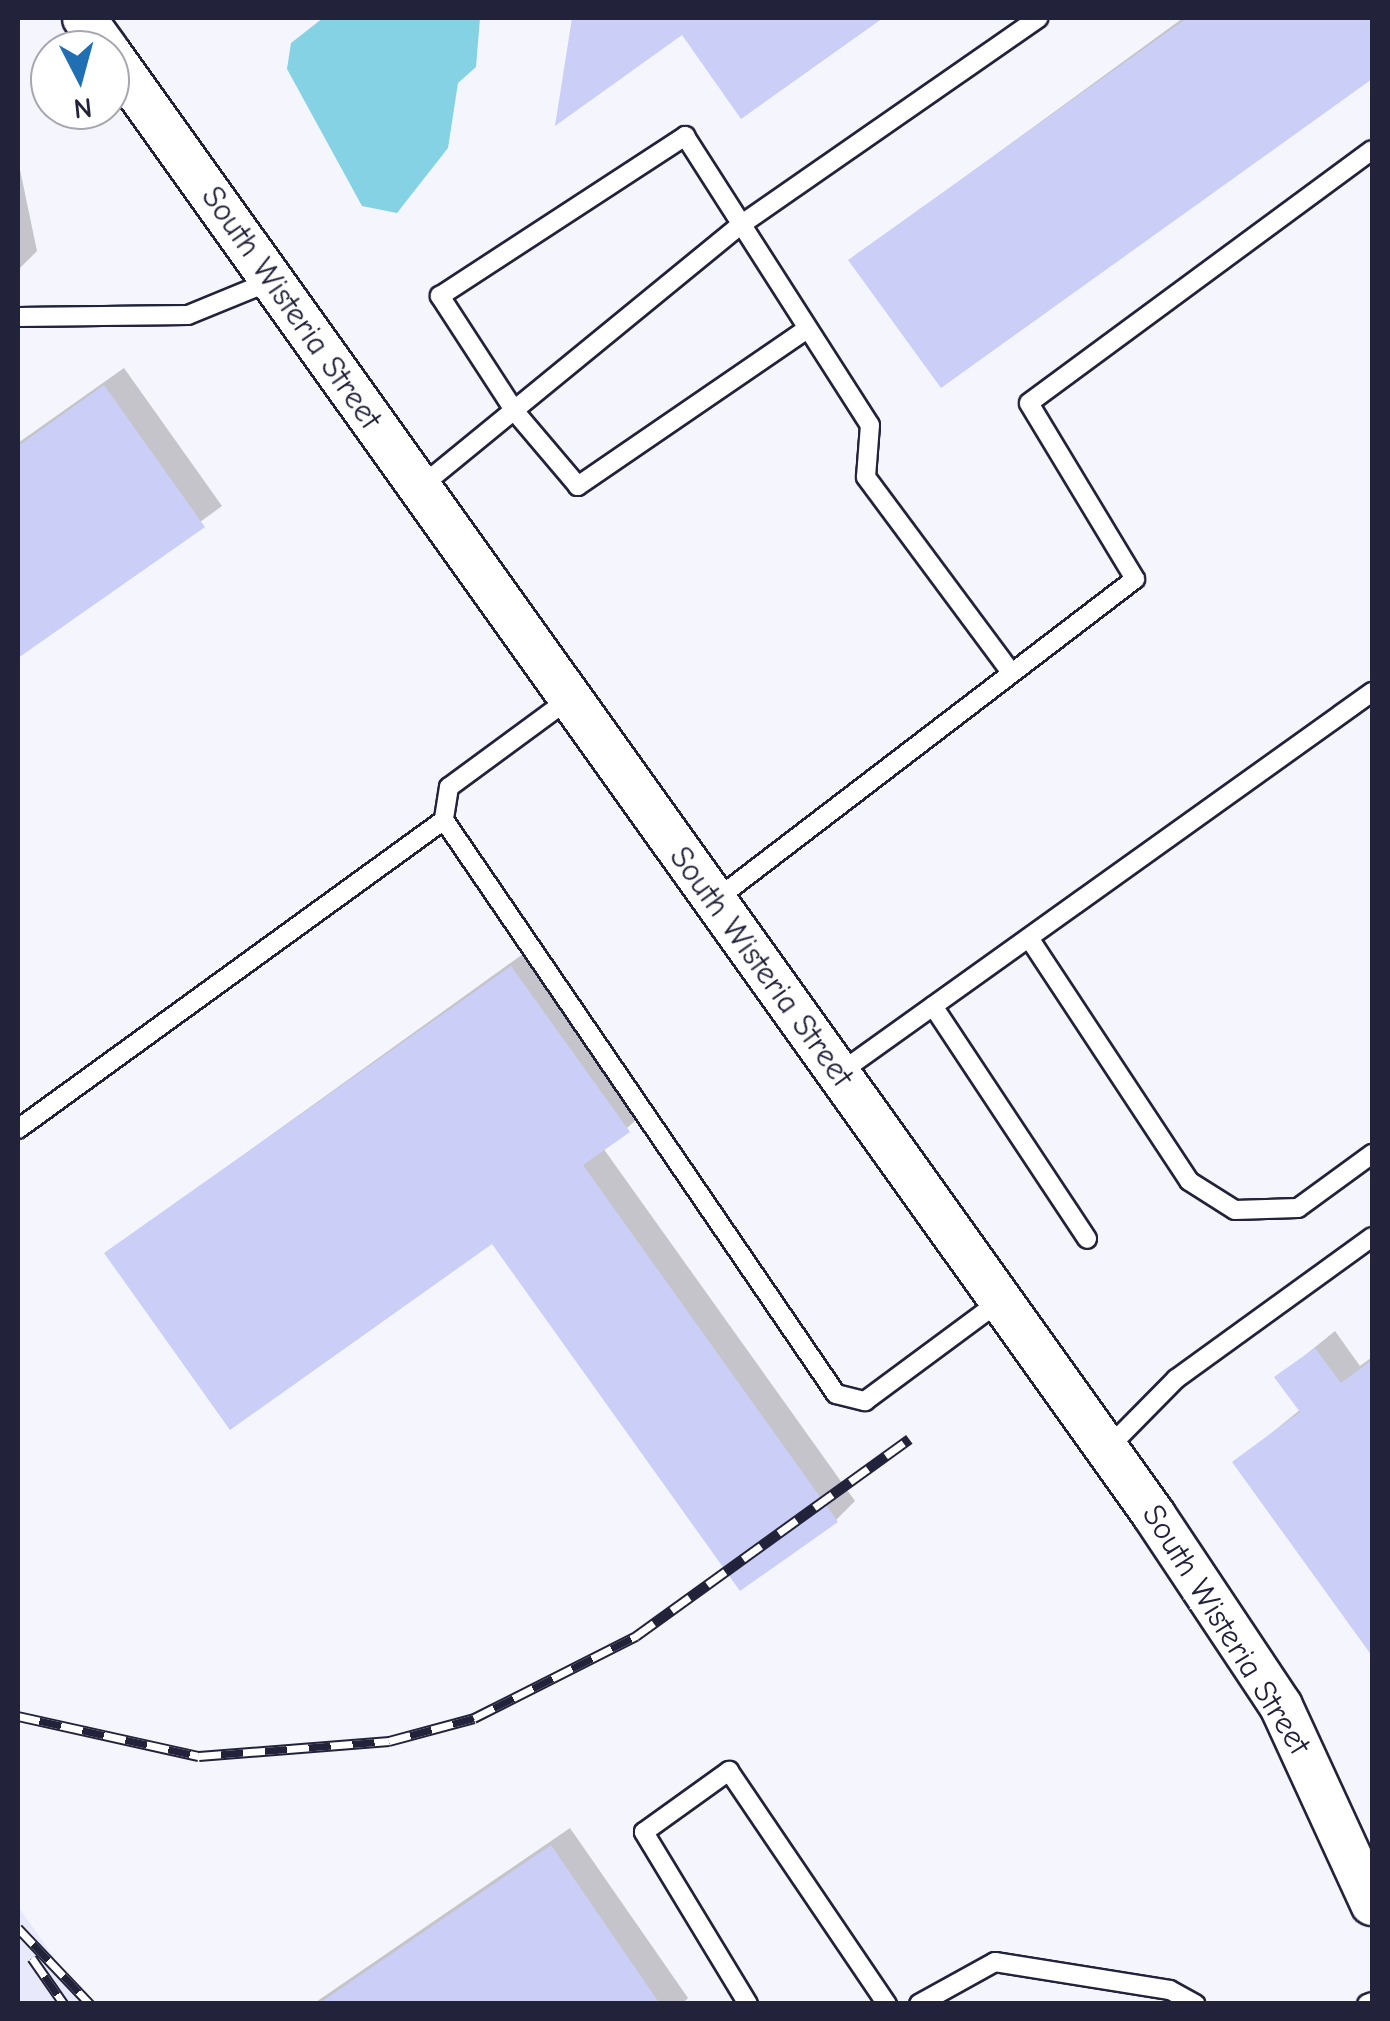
<!DOCTYPE html>
<html>
<head>
<meta charset="utf-8">
<style>
  body { margin:0 }
  #map { position:relative; width:1390px; height:2021px; overflow:hidden; background:#f5f5fd; font-family:"Comic Neue",sans-serif }
  div>[style] { position:absolute }
  [style*='--x'] { left:calc(var(--x)*1px); top:calc(var(--y)*1px); width:calc(var(--w)*1px); rotate:calc(var(--a)*1deg) }
  .built>* { inset:0; background:#e8e9fb }
  .water>* { inset:0; background:#85d2e5 }
  .shadow>* { inset:0; background:#0003 }
  .building>* { inset:0; background:#cbcef6 }
  .roads { filter:drop-shadow(2px 0 #22223b) drop-shadow(-2px 0 #22223b) drop-shadow(0 2px #22223b) drop-shadow(0 -2px #22223b) }
  .service>* { height:18px; margin:-9px; padding:0 9px; transform-origin:9px; border-radius:9px; background:#fff }
  .tertiary>* { height:42px; margin:-21px; padding:0 21px; transform-origin:21px; border-radius:21px; background:#fff }
  .rail>* { height:11px; margin-top:-5.5px; transform-origin:0; background:repeating-linear-gradient(90deg,#fff 0 22px,#22223b 0 44px); box-sizing:border-box; border-block:2px solid #22223b }
  span { translate:-50% -50%; white-space:nowrap; text-align:center; line-height:1.15; -webkit-text-stroke:9px #fff; paint-order:stroke }
  .street-label { font-size:32px; color:#22223b }
  .frame { position:absolute; inset:0; border:20px solid #22223b; pointer-events:none }
  .north { position:absolute; left:30px; top:30px; width:100px; height:100px; box-sizing:border-box; background:#fff; border:2px solid #a7a7b1; border-radius:50%; rotate:174deg; font-size:28px; font-weight:700; line-height:40px; text-align:center; color:#22223b }
  .north::after { content:''; display:block; margin:auto; width:35px; height:45px; background:#1f6fb2; clip-path:polygon(50% 0,100% 100%,50% 72%,0 100%) }
</style>
</head>
<body>
<div id="map">
  <div class="built">
    <i style="clip-path:polygon(18px 1906px,86px 2003px,18px 2003px)"></i>
  </div>
  <div class="water">
    <i style="clip-path:polygon(323px 18px,480px 18px,476px 67px,458px 83px,448px 148px,397px 213px,362px 206px,287px 69px,291px 43px)"></i>
  </div>
  <div class="shadow">
    <i style="clip-path:polygon(575px 18px,878px 18px,742px 115px,682px 32px,559px 120px)"></i>
    <i style="clip-path:polygon(1183px 18px,1372px 18px,1372px 76px,941px 385px,851px 260px)"></i>
    <i style="clip-path:polygon(18px 160px,37px 251px,18px 270px)"></i>
    <i style="clip-path:polygon(124px 368px,222px 506px,18px 655px,18px 443px)"></i>
    <i style="clip-path:polygon(530px 949px,647px 1111px,603px 1148px,855px 1501px,836px 1520px,493px 1241px,107px 1253px)"></i>
    <i style="clip-path:polygon(1335px 1331px,1360px 1366px,1372px 1357px,1372px 1652px,1235px 1463px,1301px 1409px,1278px 1377px)"></i>
    <i style="clip-path:polygon(570px 1828px,688px 1998px,682px 2004px,313px 2004px)"></i>
  </div>
  <div class="building">
    <i style="clip-path:polygon(572px 18px,883px 18px,741px 119px,682px 35px,555px 126px)"></i>
    <i style="clip-path:polygon(1187px 18px,1372px 18px,1372px 79px,941px 388px,848px 260px)"></i>
    <i style="clip-path:polygon(104px 385px,205px 527px,18px 658px,18px 446px)"></i>
    <i style="clip-path:polygon(511px 966px,630px 1132px,583px 1165px,838px 1522px,740px 1591px,492px 1244px,230px 1430px,104px 1253px)"></i>
    <i style="clip-path:polygon(1315px 1348px,1341px 1383px,1372px 1360px,1372px 1656px,1232px 1462px,1300px 1412px,1274px 1377px)"></i>
    <i style="clip-path:polygon(551px 1845px,660px 2004px,318px 2004px)"></i>
  </div>
  <div class="roads">
    <div class="service">
      <i style="--x:18;--y:317;--w:170;--a:-0.7"></i>
      <i style="--x:188;--y:315;--w:90;--a:-22.3"></i>
      <i style="--x:807;--y:329;--w:278;--a:145.6"></i>
      <i style="--x:578;--y:486;--w:96;--a:-130.3"></i>
      <i style="--x:516;--y:413;--w:140;--a:-123"></i>
      <i style="--x:440;--y:296;--w:293;--a:-33.1"></i>
      <i style="--x:685;--y:136;--w:343;--a:57.4"></i>
      <i style="--x:870;--y:425;--w:52;--a:94.4"></i>
      <i style="--x:866;--y:477;--w:243;--a:53.4"></i>
      <i style="--x:419;--y:488;--w:417;--a:-39.3"></i>
      <i style="--x:742;--y:224;--w:361;--a:-34.8"></i>
      <i style="--x:569;--y:699;--w:149;--a:143.7"></i>
      <i style="--x:449;--y:787;--w:33;--a:99"></i>
      <i style="--x:444;--y:820;--w:695;--a:55.67"></i>
      <i style="--x:836;--y:1394;--w:30;--a:14"></i>
      <i style="--x:865;--y:1401;--w:168;--a:-36.5"></i>
      <i style="--x:714;--y:901;--w:530;--a:-37.41"></i>
      <i style="--x:1135;--y:579;--w:205;--a:-121.1"></i>
      <i style="--x:1029;--y:403;--w:426;--a:-36.4"></i>
      <i style="--x:1029;--y:938;--w:291;--a:56.6"></i>
      <i style="--x:1189;--y:1181;--w:54;--a:32.2"></i>
      <i style="--x:1235;--y:1210;--w:63;--a:-1.8"></i>
      <i style="--x:1298;--y:1208;--w:92;--a:-36.1"></i>
      <i style="--x:933;--y:1006;--w:279;--a:56.5"></i>
      <i style="--x:838;--y:1074;--w:657;--a:-35.58"></i>
      <i style="--x:18;--y:1129;--w:526;--a:-35.96"></i>
      <i style="--x:1108;--y:1448;--w:97;--a:-45.4"></i>
      <i style="--x:1176;--y:1379;--w:242;--a:-35.9"></i>
      <i style="--x:748;--y:2004;--w:201;--a:-121.2"></i>
      <i style="--x:644;--y:1832;--w:105;--a:-35.7"></i>
      <i style="--x:729;--y:1771;--w:282;--a:55.9"></i>
      <i style="--x:919;--y:2004;--w:87;--a:-28.9"></i>
      <i style="--x:995;--y:1962;--w:177;--a:9.1"></i>
      <i style="--x:1170;--y:1990;--w:29;--a:29"></i>
      <i style="--x:1367;--y:2004;--w:5;--a:-22"></i>
    </div>
    <div class="tertiary">
      <i style="--x:84;--y:18;--w:39;--a:54"></i>
      <i style="--x:110;--y:54;--w:1796;--a:54.45"></i>
      <i style="--x:1154;--y:1515;--w:229;--a:56.4"></i>
      <i style="--x:1281;--y:1706;--w:218;--a:65.3"></i>
    </div>
  </div>
  <div class="rail">
    <i style="--x:18;--y:1716;--w:185;--a:12.5"></i>
    <i style="--x:199;--y:1756;--w:191;--a:-4.5"></i>
    <i style="--x:389;--y:1741;--w:88;--a:-15.1"></i>
    <i style="--x:474;--y:1718;--w:182;--a:-26.8"></i>
    <i style="--x:636;--y:1636;--w:337;--a:-35.8"></i>
    <i style="--x:18;--y:1928;--w:105;--a:46.5"></i>
    <i style="--x:32;--y:1958;--w:56;--a:55.2"></i>
  </div>
  <div class="street-label">
    <span style="left:291px;top:308px;rotate:55deg">South Wisteria Street</span>
    <span style="left:761px;top:967px;rotate:54deg">South Wisteria Street</span>
    <span style="left:1226px;top:1630px;rotate:58deg">South Wisteria Street</span>
  </div>
  <div class="frame"></div>
  <div class="north">N</div>
</div>
</body>
</html>
